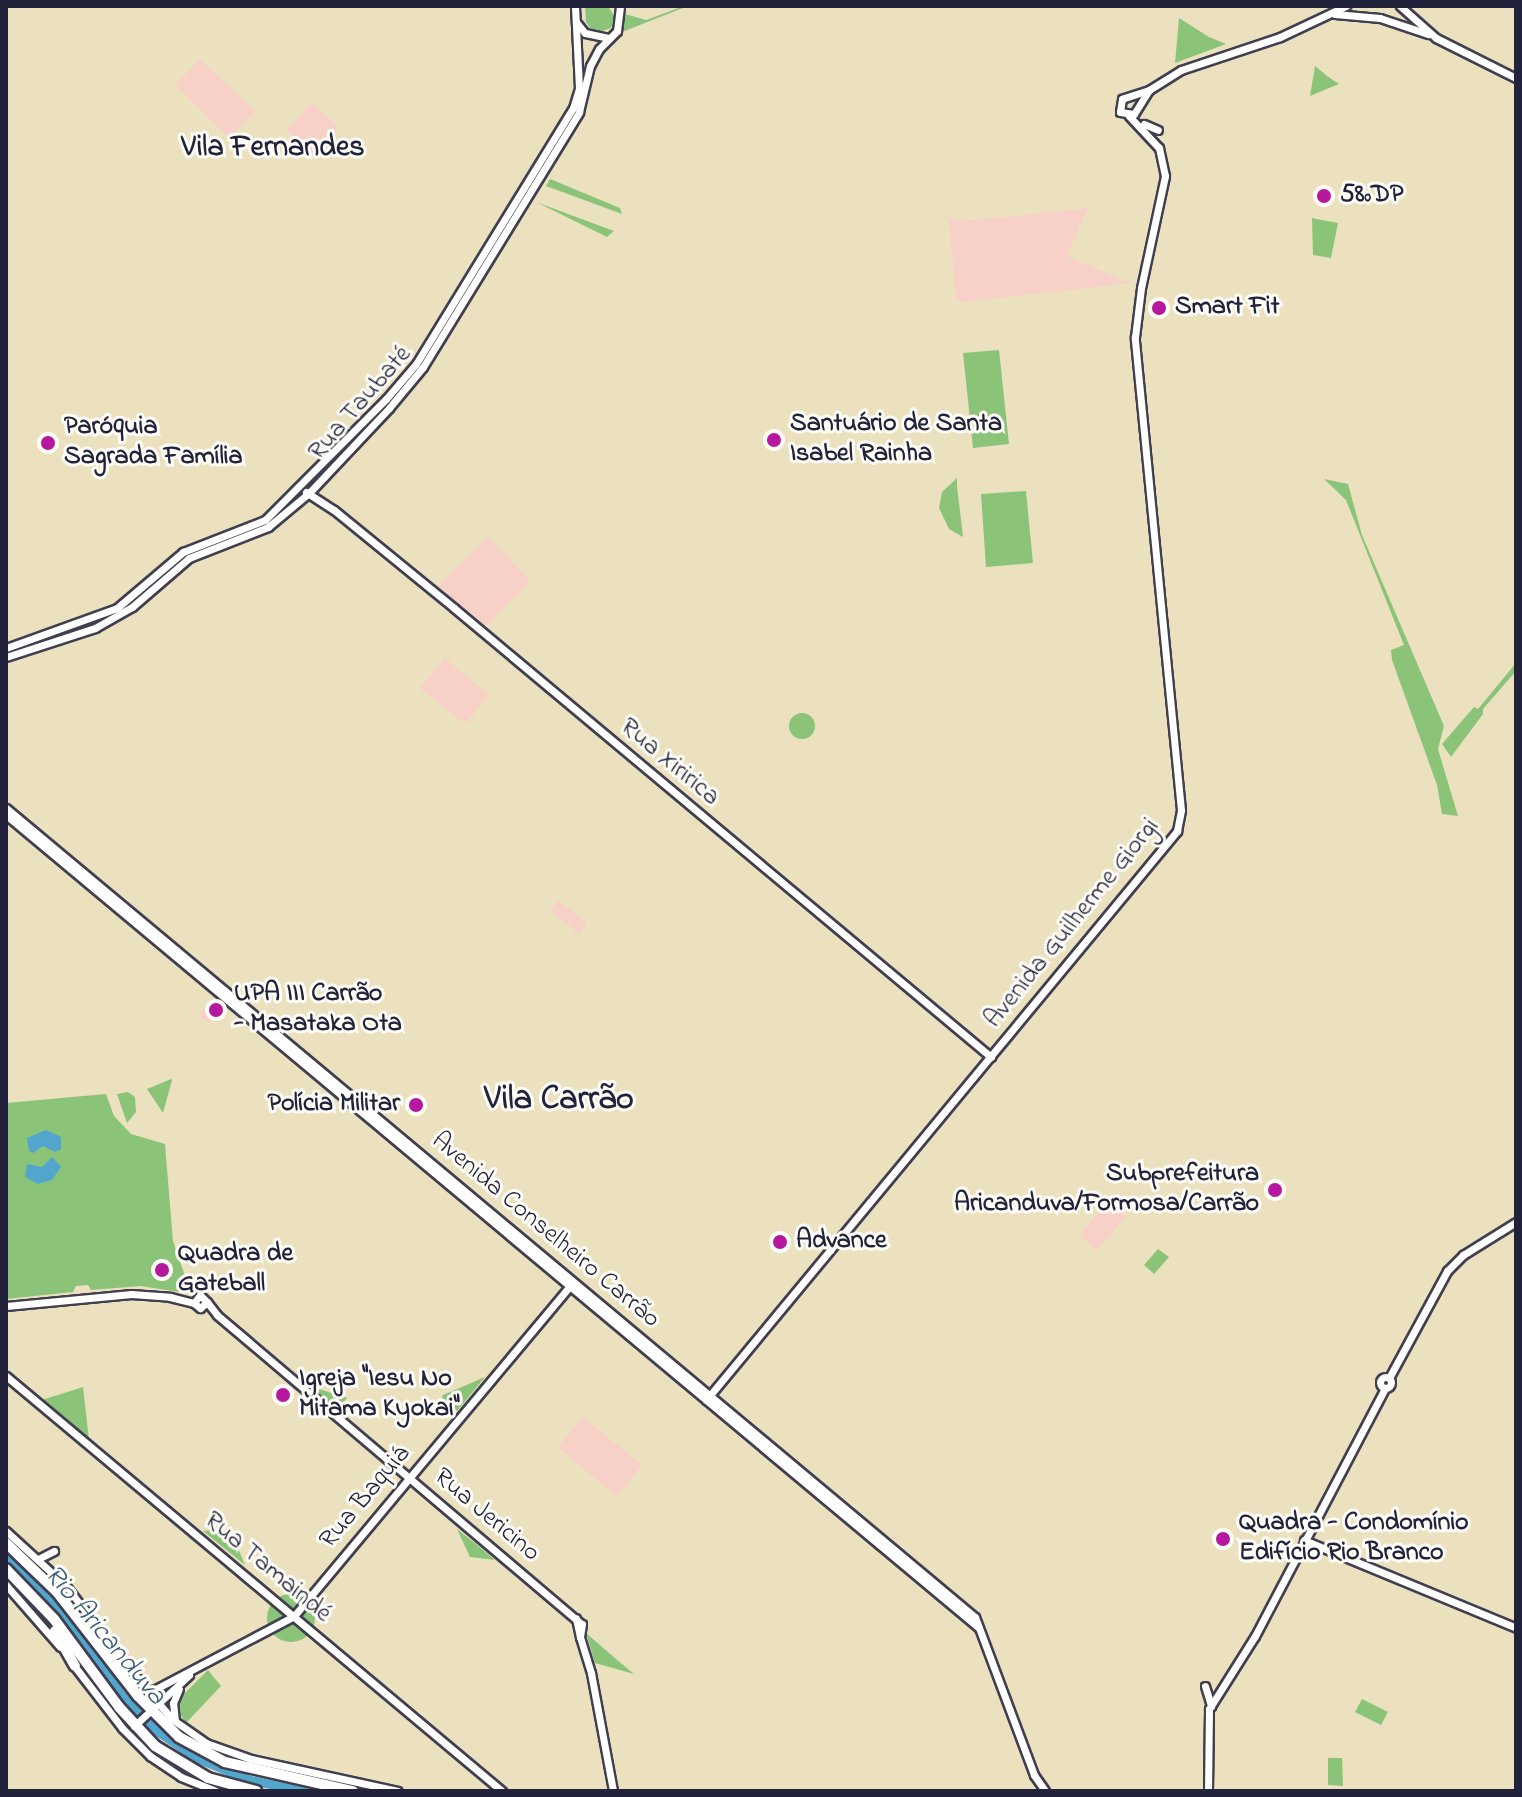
<!DOCTYPE html>
<html>
<head>
<meta charset="utf-8">
<style>
  body { margin:0 }
  #map { position:relative; width:1522px; height:1797px; overflow:hidden; background:#ece1bf; font-family:"Indie Flower",sans-serif }
  div>[style] { position:absolute }
  [style*='--x'] { left:calc(var(--x)*1px); top:calc(var(--y)*1px); width:calc(var(--w)*1px); rotate:calc(var(--a)*1deg) }
  .built>* { inset:0; background:#f7d1c7 }
  .green>* { inset:0; background:#8bc479 }
  .round { border-radius:50% }
  .water>* { inset:0; background:#52a6cd }
  .river>* { height:9px; margin:-4.5px; padding:0 4.5px; transform-origin:4.5px; border-radius:4.5px; background:#52a6cd }
  .roads { filter:drop-shadow(2px 0 #403f4f) drop-shadow(-2px 0 #403f4f) drop-shadow(0 2px #403f4f) drop-shadow(0 -2px #403f4f) }
  .secondary>* { height:7px; margin:-3.5px; padding:0 3.5px; transform-origin:3.5px; border-radius:3.5px; background:#fff }
  .secondary>.ring { margin:-3.5px; padding:0; box-sizing:content-box; background:none; border:7px solid #fff; border-radius:50% }
  .highway>* { height:10px; margin:-5px; padding:0 5px; transform-origin:5px; border-radius:5px; background:#fff }
  .dots>* { width:22px; height:22px; translate:-50% -50%; box-sizing:border-box; border:4px solid #fdfcf7; border-radius:50% }
  span { translate:-50% -50%; white-space:nowrap; text-align:center; line-height:1.15; -webkit-text-stroke:6px #fdfcf7; paint-order:stroke }
  .poi-label { font-size:26px; color:#22223b; font-weight:700 }
  .left { translate:0 -50%; text-align:left }
  .right { translate:-100% -50%; text-align:right }
  .street-label { font-size:26px; color:#22223b }
  .water-label { font-size:28px; color:#385d7d; font-style:italic }
  .quarter-label { font-size:30px; color:#22223b; font-weight:700 }
  .district-label { font-size:34px; color:#22223b; font-weight:700 }
  .frame { position:absolute; inset:0; border:8px solid #22223b; pointer-events:none }
</style>
</head>
<body>
<div id="map">
  <div class="built">
    <i style="clip-path:polygon(200px 59px,255px 111px,229px 138px,175px 85px)"></i>
    <i style="clip-path:polygon(312px 103px,339px 128px,314px 156px,286px 130px)"></i>
    <i style="clip-path:polygon(1088px 208px,1067px 256px,1131px 283px,962px 302px,956px 298px,949px 219px,976px 220px)"></i>
    <i style="clip-path:polygon(490px 539px,528px 578px,528px 583px,488px 625px,483px 625px,440px 589px,440px 584px,485px 540px)"></i>
    <i style="clip-path:polygon(445px 658px,489px 695px,467px 722px,462px 722px,420px 688px)"></i>
    <i style="clip-path:polygon(558px 900px,588px 924px,579px 934px,551px 911px)"></i>
    <i style="clip-path:polygon(215px 997px,221px 1007px,209px 1023px,199px 1015px)"></i>
    <i style="clip-path:polygon(1108px 1201px,1126px 1216px,1097px 1251px,1080px 1235px)"></i>
    <i style="clip-path:polygon(583px 1417px,642px 1465px,617px 1497px,558px 1447px)"></i>
  </div>
  <div class="green">
    <i style="clip-path:polygon(585px 6px,608px 6px,615px 17px,611px 28px,599px 32px,591px 29px,586px 22px)"></i>
    <i style="clip-path:polygon(684px 6px,688px 6px,622px 32px,625px 14px,646px 20px)"></i>
    <i style="clip-path:polygon(1179px 18px,1209px 37px,1226px 44px,1175px 63px)"></i>
    <i style="clip-path:polygon(1315px 66px,1327px 76px,1339px 84px,1310px 96px)"></i>
    <i style="clip-path:polygon(550px 179px,620px 208px,622px 214px,546px 186px)"></i>
    <i style="clip-path:polygon(536px 202px,603px 227px,614px 231px,607px 237px)"></i>
    <i style="clip-path:polygon(1312px 218px,1338px 223px,1331px 258px,1313px 255px)"></i>
    <i style="clip-path:polygon(999px 350px,1009px 444px,973px 448px,963px 353px)"></i>
    <i style="clip-path:polygon(957px 478px,957px 486px,963px 537px,949px 529px,939px 508px,942px 492px)"></i>
    <i style="clip-path:polygon(1324px 479px,1348px 484px,1362px 535px,1444px 726px,1438px 749px,1458px 816px,1442px 814px,1437px 785px,1392px 660px,1391px 650px,1404px 645px,1346px 500px)"></i>
    <i style="clip-path:polygon(1026px 491px,1033px 563px,986px 567px,981px 494px)"></i>
    <i style="clip-path:polygon(1516px 663px,1516px 671px,1483px 709px,1483px 714px,1451px 757px,1442px 744px,1474px 707px,1478px 709px)"></i>
    <i class="round" style="left:789px;top:713px;width:26px;height:26px"></i>
    <i style="clip-path:polygon(171px 1079px,172px 1080px,163px 1113px,147px 1089px)"></i>
    <i style="clip-path:polygon(128px 1092px,135px 1097px,136px 1112px,127px 1123px,117px 1094px)"></i>
    <i style="clip-path:polygon(106px 1094px,114px 1116px,131px 1134px,165px 1144px,173px 1241px,191px 1294px,141px 1286px,91px 1290px,88px 1285px,76px 1286px,73px 1292px,6px 1299px,6px 1103px)"></i>
    <i style="clip-path:polygon(1158px 1249px,1169px 1257px,1154px 1274px,1144px 1265px)"></i>
    <i style="clip-path:polygon(485px 1377px,457px 1411px,442px 1398px,443px 1395px)"></i>
    <i style="clip-path:polygon(83px 1387px,89px 1440px,42px 1400px)"></i>
    <i style="clip-path:polygon(311px 1387px,313px 1387px,347px 1398px,335px 1413px)"></i>
    <i style="clip-path:polygon(457px 1529px,476px 1544px,495px 1560px,470px 1557px)"></i>
    <i style="clip-path:polygon(214px 1530px,235px 1541px,245px 1565px,203px 1531px)"></i>
    <i class="round" style="left:267px;top:1594px;width:48px;height:48px"></i>
    <i style="clip-path:polygon(586px 1633px,616px 1659px,634px 1674px,595px 1663px)"></i>
    <i style="clip-path:polygon(208px 1670px,221px 1686px,186px 1723px,179px 1712px,179px 1699px)"></i>
    <i style="clip-path:polygon(1362px 1699px,1388px 1712px,1381px 1725px,1355px 1712px)"></i>
    <i style="clip-path:polygon(1328px 1758px,1342px 1758px,1343px 1786px,1328px 1785px)"></i>
  </div>
  <div class="water">
    <i style="clip-path:polygon(46px 1130px,61px 1137px,61px 1149px,55px 1152px,43px 1146px,33px 1153px,29px 1151px,27px 1138px)"></i>
    <i style="clip-path:polygon(52px 1157px,61px 1167px,52px 1180px,38px 1184px,25px 1177px,27px 1164px,42px 1167px)"></i>
  </div>
  <div class="river">
    <i style="--x:6;--y:1556;--w:84;--a:45.5"></i>
    <i style="--x:65;--y:1616;--w:98;--a:54.5"></i>
    <i style="--x:122;--y:1696;--w:49;--a:45"></i>
    <i style="--x:157;--y:1731;--w:48;--a:34"></i>
    <i style="--x:197;--y:1758;--w:57;--a:22.5"></i>
    <i style="--x:250;--y:1780;--w:55;--a:11.5"></i>
  </div>
  <div class="roads">
    <div class="secondary">
      <i style="--x:1400;--y:6;--w:48;--a:41.6"></i>
      <i style="--x:1436;--y:38;--w:89;--a:26.6"></i>
      <i style="--x:1335;--y:14;--w:45;--a:5.1"></i>
      <i style="--x:1380;--y:18;--w:51;--a:18.4"></i>
      <i style="--x:576;--y:22;--w:14;--a:51"></i>
      <i style="--x:585;--y:33;--w:25;--a:12"></i>
      <i style="--x:1149;--y:90;--w:28;--a:162"></i>
      <i style="--x:1122;--y:99;--w:13;--a:99"></i>
      <i style="--x:1120;--y:112;--w:14;--a:8"></i>
      <i style="--x:1134;--y:114;--w:28;--a:-58"></i>
      <i style="--x:1149;--y:90;--w:38;--a:-32"></i>
      <i style="--x:1181;--y:70;--w:104;--a:-18.4"></i>
      <i style="--x:1280;--y:37;--w:73;--a:-25.2"></i>
      <i style="--x:1144;--y:124;--w:15;--a:23"></i>
      <i style="--x:306;--y:492;--w:33;--a:33"></i>
      <i style="--x:334;--y:510;--w:155;--a:39.2"></i>
      <i style="--x:454;--y:608;--w:700;--a:39.9"></i>
      <i style="--x:6;--y:648;--w:118;--a:-19.8"></i>
      <i style="--x:117;--y:608;--w:87;--a:-40.3"></i>
      <i style="--x:183;--y:552;--w:88;--a:-21.3"></i>
      <i style="--x:265;--y:520;--w:171;--a:-45"></i>
      <i style="--x:386;--y:399;--w:46;--a:-49.4"></i>
      <i style="--x:416;--y:364;--w:300;--a:-58.5"></i>
      <i style="--x:573;--y:108;--w:21;--a:-73"></i>
      <i style="--x:579;--y:88;--w:82;--a:-92.8"></i>
      <i style="--x:6;--y:657;--w:94;--a:-18"></i>
      <i style="--x:95;--y:628;--w:43;--a:-29.6"></i>
      <i style="--x:132;--y:607;--w:75;--a:-40.7"></i>
      <i style="--x:189;--y:558;--w:85;--a:-21.4"></i>
      <i style="--x:268;--y:527;--w:53;--a:-39.7"></i>
      <i style="--x:309;--y:493;--w:117;--a:-46.7"></i>
      <i style="--x:389;--y:408;--w:53;--a:-50.3"></i>
      <i style="--x:423;--y:367;--w:299;--a:-58.5"></i>
      <i style="--x:579;--y:112;--w:47;--a:-76.6"></i>
      <i style="--x:590;--y:66;--w:19;--a:-62"></i>
      <i style="--x:599;--y:49;--w:25;--a:-45"></i>
      <i style="--x:617;--y:31;--w:25;--a:-83"></i>
      <i style="--x:6;--y:808;--w:1262;--a:39.86"></i>
      <i style="--x:975;--y:1617;--w:169;--a:69.5"></i>
      <i style="--x:1034;--y:1775;--w:19;--a:55"></i>
      <i style="--x:6;--y:815;--w:1267;--a:39.88"></i>
      <i style="--x:207;--y:1302;--w:16;--a:52"></i>
      <i style="--x:217;--y:1315;--w:478;--a:40.3"></i>
      <i style="--x:582;--y:1624;--w:13;--a:99"></i>
      <i style="--x:580;--y:1637;--w:19;--a:-102"></i>
      <i style="--x:6;--y:1306;--w:126;--a:-5.5"></i>
      <i style="--x:131;--y:1294;--w:39;--a:4"></i>
      <i style="--x:170;--y:1297;--w:25;--a:14"></i>
      <i style="--x:194;--y:1303;--w:8;--a:40"></i>
      <i style="--x:200;--y:1308;--w:9;--a:-41"></i>
      <i style="--x:207;--y:1302;--w:10;--a:-135"></i>
      <i style="--x:200;--y:1295;--w:10;--a:127"></i>
      <i style="--x:6;--y:1376;--w:647;--a:39.92"></i>
      <i class="ring" style="left:1380.5px;top:1377.5px;width:4px;height:4px"></i>
      <i style="--x:1389;--y:1378;--w:122;--a:-61.5"></i>
      <i style="--x:1447;--y:1271;--w:23;--a:-45"></i>
      <i style="--x:1463;--y:1255;--w:62;--a:-31.9"></i>
      <i style="--x:706;--y:1400;--w:739;--a:-50.38"></i>
      <i style="--x:1177;--y:831;--w:21;--a:-79"></i>
      <i style="--x:1181;--y:810;--w:475;--a:-95.6"></i>
      <i style="--x:1135;--y:337;--w:49;--a:-83"></i>
      <i style="--x:1141;--y:288;--w:115;--a:-77.9"></i>
      <i style="--x:1165;--y:176;--w:29;--a:-102"></i>
      <i style="--x:1159;--y:148;--w:44;--a:-133.2"></i>
      <i style="--x:6;--y:1531;--w:81;--a:42.5"></i>
      <i style="--x:66;--y:1586;--w:53;--a:52.7"></i>
      <i style="--x:1304;--y:1540;--w:230;--a:22.5"></i>
      <i style="--x:38;--y:1559;--w:18;--a:-27"></i>
      <i style="--x:6;--y:1585;--w:82;--a:48.9"></i>
      <i style="--x:580;--y:1637;--w:38;--a:73"></i>
      <i style="--x:591;--y:1673;--w:120;--a:79.4"></i>
      <i style="--x:72;--y:1663;--w:82;--a:52.4"></i>
      <i style="--x:122;--y:1728;--w:40;--a:45"></i>
      <i style="--x:150;--y:1756;--w:37;--a:34"></i>
      <i style="--x:181;--y:1777;--w:37;--a:22"></i>
      <i style="--x:127;--y:1666;--w:70;--a:49.7"></i>
      <i style="--x:172;--y:1719;--w:42;--a:35.2"></i>
      <i style="--x:206;--y:1743;--w:48;--a:19.6"></i>
      <i style="--x:251;--y:1759;--w:150;--a:12.3"></i>
      <i style="--x:1205;--y:1686;--w:21;--a:73"></i>
      <i style="--x:148;--y:1693;--w:165;--a:-27.8"></i>
      <i style="--x:294;--y:1616;--w:433;--a:-50.1"></i>
      <i style="--x:175;--y:1721;--w:18;--a:-96"></i>
      <i style="--x:173;--y:1703;--w:15;--a:-67"></i>
      <i style="--x:134;--y:1726;--w:75;--a:-42.8"></i>
      <i style="--x:1208;--y:1791;--w:82;--a:-89.3"></i>
      <i style="--x:1209;--y:1709;--w:86;--a:-57.8"></i>
      <i style="--x:1255;--y:1636;--w:280;--a:-62.3"></i>
    </div>
    <div class="highway">
      <i style="--x:6;--y:1543;--w:71;--a:43.9"></i>
      <i style="--x:57;--y:1592;--w:132;--a:52.1"></i>
      <i style="--x:138;--y:1696;--w:58;--a:45"></i>
      <i style="--x:179;--y:1737;--w:52;--a:28.5"></i>
      <i style="--x:225;--y:1762;--w:131;--a:12.8"></i>
      <i style="--x:6;--y:1569;--w:69;--a:46.2"></i>
      <i style="--x:54;--y:1619;--w:109;--a:53.5"></i>
      <i style="--x:119;--y:1707;--w:53;--a:47.3"></i>
      <i style="--x:155;--y:1746;--w:62;--a:31.1"></i>
      <i style="--x:208;--y:1778;--w:50;--a:15.2"></i>
      <i style="--x:92;--y:1626;--w:55;--a:48.7"></i>
      <i style="--x:55;--y:1631;--w:40;--a:60.3"></i>
    </div>
  </div>
  <div class="dots">
    <i style="left:1324px;top:196px;background:#b5179e"></i>
    <i style="left:1159px;top:308px;background:#b5179e"></i>
    <i style="left:774px;top:440px;background:#b5179e"></i>
    <i style="left:48px;top:443px;background:#b5179e"></i>
    <i style="left:216px;top:1010px;background:#b5179e"></i>
    <i style="left:416px;top:1105px;background:#b5179e"></i>
    <i style="left:1275px;top:1190px;background:#b5179e"></i>
    <i style="left:780px;top:1242px;background:#b5179e"></i>
    <i style="left:162px;top:1270px;background:#b5179e"></i>
    <i style="left:283px;top:1395px;background:#b5179e"></i>
    <i style="left:1223px;top:1539px;background:#b5179e"></i>
  </div>
  <div class="poi-label">
    <span class="left" style="left:1340px;top:196px">58ºDP</span>
    <span class="left" style="left:1175px;top:308px">Smart Fit</span>
    <span class="left" style="left:790px;top:440px">Santuário de Santa<br>Isabel Rainha</span>
    <span class="left" style="left:64px;top:443px">Paróquia<br>Sagrada Família</span>
    <span class="left" style="left:234px;top:1010px">UPA III Carrão<br>- Masataka Ota</span>
    <span class="right" style="left:400px;top:1105px">Polícia Militar</span>
    <span class="right" style="left:1259px;top:1190px">Subprefeitura<br>Aricanduva/Formosa/Carrão</span>
    <span class="left" style="left:796px;top:1242px">Advance</span>
    <span class="left" style="left:178px;top:1270px">Quadra de<br>Gateball</span>
    <span class="left" style="left:299px;top:1395px">Igreja "Iesu No<br>Mitama Kyokai"</span>
    <span class="left" style="left:1239px;top:1539px">Quadra - Condomínio<br>Edifício Rio Branco</span>
  </div>
  <div class="street-label">
    <span style="left:361px;top:404px;rotate:-49deg">Rua Taubaté</span>
    <span style="left:669px;top:763px;rotate:40deg">Rua Xiririca</span>
    <span style="left:1073px;top:924px;rotate:-51deg">Avenida Guilherme Giorgi</span>
    <span style="left:545px;top:1231px;rotate:40deg">Avenida Conselheiro Carrão</span>
    <span style="left:366px;top:1498px;rotate:-50deg">Rua Baquiá</span>
    <span style="left:486px;top:1516px;rotate:40deg">Rua Jericino</span>
    <span style="left:267px;top:1568px;rotate:40deg">Rua Tamaindé</span>
  </div>
  <div class="water-label">
    <span style="left:104px;top:1636px;rotate:50deg">Rio Aricanduva</span>
  </div>
  <div class="quarter-label">
    <span style="left:273px;top:148px">Vila Fernandes</span>
  </div>
  <div class="district-label">
    <span style="left:559px;top:1101px">Vila Carrão</span>
  </div>
  <div class="frame"></div>
</div>
</body>
</html>
